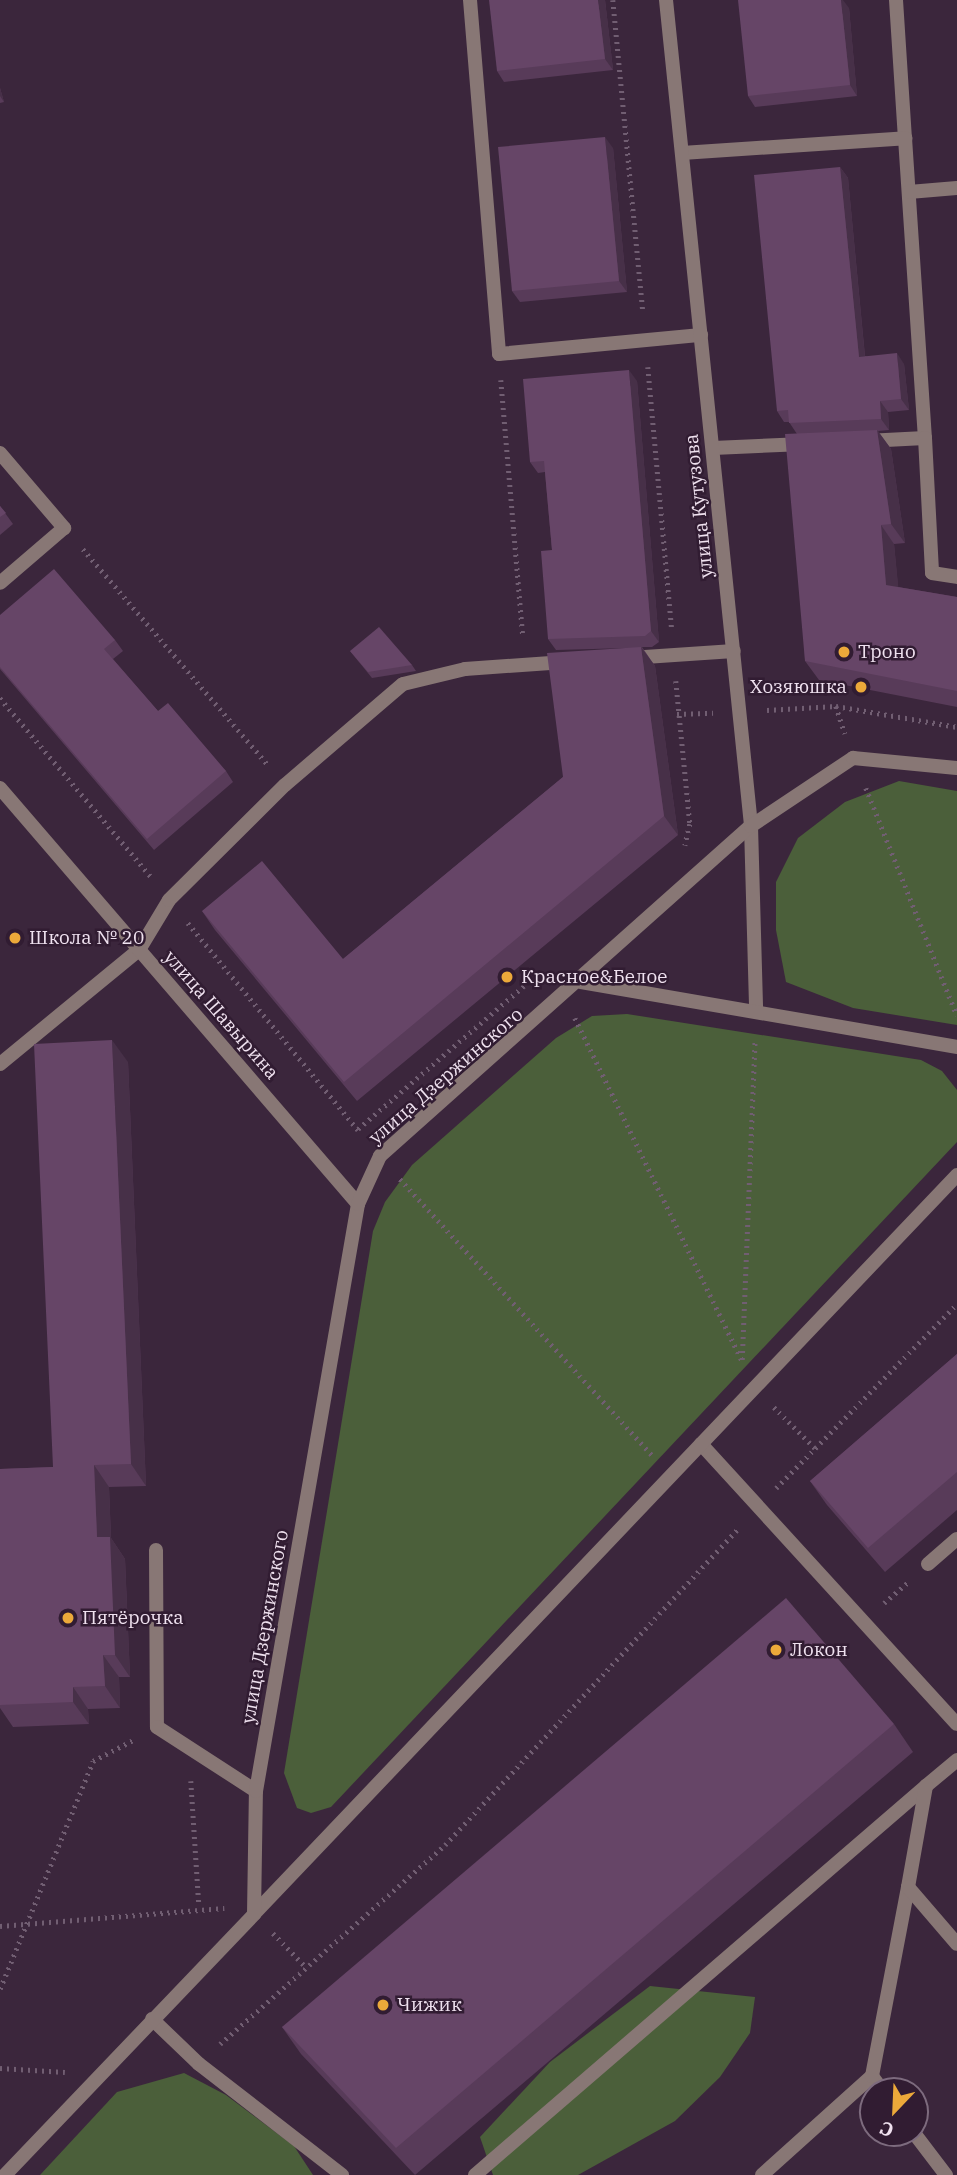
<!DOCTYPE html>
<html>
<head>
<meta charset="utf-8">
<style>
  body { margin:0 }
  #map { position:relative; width:957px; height:2175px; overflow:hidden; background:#3b263c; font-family:"IBM Plex Serif",serif }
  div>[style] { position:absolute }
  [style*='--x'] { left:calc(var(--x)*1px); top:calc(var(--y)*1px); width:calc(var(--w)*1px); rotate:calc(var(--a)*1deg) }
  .green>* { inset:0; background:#4b5f3a }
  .path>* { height:4.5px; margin-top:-2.25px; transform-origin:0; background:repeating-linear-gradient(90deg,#715e72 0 2px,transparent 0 7px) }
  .service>* { height:14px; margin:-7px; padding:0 7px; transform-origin:7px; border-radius:7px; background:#887775 }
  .minor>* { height:14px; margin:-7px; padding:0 7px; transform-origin:7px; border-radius:7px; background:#887775 }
  .tertiary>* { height:14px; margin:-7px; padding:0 7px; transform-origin:7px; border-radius:7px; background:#887775 }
  .wall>* { inset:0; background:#583b59 }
  .shaded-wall>* { inset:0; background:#473048 }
  .building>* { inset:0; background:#664567 }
  .dots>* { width:19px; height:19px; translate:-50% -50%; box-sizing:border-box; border:4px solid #311c32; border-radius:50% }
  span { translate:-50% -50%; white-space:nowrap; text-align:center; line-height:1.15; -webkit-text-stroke:5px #311c32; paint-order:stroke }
  .street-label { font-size:19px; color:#efe1ef }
  .poi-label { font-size:19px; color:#efe1ef }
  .left { translate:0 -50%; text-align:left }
  .right { translate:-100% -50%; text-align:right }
  .north { position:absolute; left:859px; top:2077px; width:70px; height:70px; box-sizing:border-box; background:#311c32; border:2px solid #7d6b7e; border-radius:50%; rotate:203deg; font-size:19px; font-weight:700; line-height:28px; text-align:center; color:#efe1ef }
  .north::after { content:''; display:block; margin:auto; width:24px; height:32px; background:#eca93a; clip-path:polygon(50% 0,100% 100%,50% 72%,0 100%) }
</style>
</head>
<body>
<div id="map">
  <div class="green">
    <i style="clip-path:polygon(899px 781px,957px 791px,957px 1025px,853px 1008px,786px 982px,776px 930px,776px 882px,798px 838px,845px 802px)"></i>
    <i style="clip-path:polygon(627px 1014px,921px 1060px,942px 1071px,957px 1090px,957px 1142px,331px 1807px,311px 1813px,297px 1808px,284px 1773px,373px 1231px,385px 1202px,412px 1165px,556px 1038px,592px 1016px)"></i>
    <i style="clip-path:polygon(650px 1986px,755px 1997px,750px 2033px,720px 2077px,675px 2121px,578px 2175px,493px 2175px,480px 2137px,550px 2062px)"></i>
    <i style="clip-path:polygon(184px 2073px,226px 2095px,294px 2146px,313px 2175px,40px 2175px,117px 2092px)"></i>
  </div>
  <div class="path">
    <i style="--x:613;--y:0;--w:314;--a:84.5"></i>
    <i style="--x:648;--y:367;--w:264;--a:84.8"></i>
    <i style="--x:501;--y:380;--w:257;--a:85.1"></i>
    <i style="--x:83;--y:549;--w:286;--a:49.4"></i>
    <i style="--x:676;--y:681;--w:144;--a:84.4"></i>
    <i style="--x:690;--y:824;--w:22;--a:103"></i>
    <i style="--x:0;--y:698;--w:236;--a:49.8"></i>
    <i style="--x:836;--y:706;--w:29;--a:72"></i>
    <i style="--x:767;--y:710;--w:69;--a:-3.3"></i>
    <i style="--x:836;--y:706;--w:123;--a:9.8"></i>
    <i style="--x:677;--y:714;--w:36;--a:-2"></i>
    <i style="--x:866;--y:788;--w:245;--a:68.2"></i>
    <i style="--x:188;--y:923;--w:268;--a:50.6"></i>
    <i style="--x:575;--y:1018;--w:381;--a:64"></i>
    <i style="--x:358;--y:1129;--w:222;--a:-40.8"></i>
    <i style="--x:400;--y:1179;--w:377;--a:47.6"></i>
    <i style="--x:742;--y:1360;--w:320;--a:-87.7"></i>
    <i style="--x:774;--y:1407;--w:58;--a:45"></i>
    <i style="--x:776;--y:1488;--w:258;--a:-45.5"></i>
    <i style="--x:884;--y:1603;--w:33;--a:-41"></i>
    <i style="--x:191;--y:1781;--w:125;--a:86.3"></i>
    <i style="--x:0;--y:1926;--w:225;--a:-4.6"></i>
    <i style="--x:273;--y:1933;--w:45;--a:45.9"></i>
    <i style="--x:0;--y:1989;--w:246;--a:-67.8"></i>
    <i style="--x:93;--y:1761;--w:47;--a:-27.6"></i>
    <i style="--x:220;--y:2044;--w:300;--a:-41.5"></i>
    <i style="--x:445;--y:1845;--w:432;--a:-47.2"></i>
    <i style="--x:0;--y:2068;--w:65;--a:3.5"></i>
  </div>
  <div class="service">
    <i style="--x:470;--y:0;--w:355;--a:85.3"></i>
    <i style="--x:499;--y:354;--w:203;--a:-5.4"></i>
    <i style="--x:896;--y:0;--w:138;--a:86.3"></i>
    <i style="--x:682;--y:153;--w:224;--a:-3.8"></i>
    <i style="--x:905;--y:138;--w:301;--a:86.2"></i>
    <i style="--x:909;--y:192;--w:48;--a:-4.8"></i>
    <i style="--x:866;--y:441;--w:59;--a:-2.9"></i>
    <i style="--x:925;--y:438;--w:135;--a:87"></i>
    <i style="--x:932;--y:573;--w:25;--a:9"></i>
    <i style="--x:713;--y:448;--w:91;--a:-2.5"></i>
    <i style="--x:0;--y:453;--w:99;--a:49.5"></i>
    <i style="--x:64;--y:528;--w:84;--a:139.3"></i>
    <i style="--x:630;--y:658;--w:104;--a:-3.9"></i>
    <i style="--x:0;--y:1064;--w:180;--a:-39.4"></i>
    <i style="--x:139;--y:950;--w:58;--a:-59"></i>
    <i style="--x:169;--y:900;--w:163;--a:-44.8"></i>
    <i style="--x:285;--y:785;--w:155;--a:-40.6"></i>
    <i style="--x:403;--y:684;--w:64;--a:-13.6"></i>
    <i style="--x:465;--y:669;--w:100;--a:-4"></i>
    <i style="--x:156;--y:1550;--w:177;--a:89.7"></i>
    <i style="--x:157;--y:1727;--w:118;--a:32.9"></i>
    <i style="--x:928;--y:1564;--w:38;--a:-41"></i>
    <i style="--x:152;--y:2019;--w:65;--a:43.8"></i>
    <i style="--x:199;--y:2064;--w:181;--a:37.8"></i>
    <i style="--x:872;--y:2076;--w:19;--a:54"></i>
    <i style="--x:914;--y:2133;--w:53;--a:52.7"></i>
    <i style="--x:475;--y:2175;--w:596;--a:-40.78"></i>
    <i style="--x:762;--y:2175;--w:148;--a:-42"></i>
    <i style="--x:872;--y:2076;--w:192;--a:-79.2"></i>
  </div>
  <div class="minor">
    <i style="--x:666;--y:0;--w:830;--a:84.12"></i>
    <i style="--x:751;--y:826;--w:184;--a:88.4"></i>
    <i style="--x:581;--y:982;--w:382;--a:9.8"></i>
    <i style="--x:701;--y:1444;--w:379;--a:47.6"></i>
    <i style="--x:957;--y:1760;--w:40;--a:140"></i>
    <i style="--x:926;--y:1786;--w:103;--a:100.1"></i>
    <i style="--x:908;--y:1887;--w:75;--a:49.3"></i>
    <i style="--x:254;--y:1914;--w:1020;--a:-46.43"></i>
  </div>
  <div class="tertiary">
    <i style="--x:0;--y:788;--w:549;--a:49.29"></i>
    <i style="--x:5;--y:2175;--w:361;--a:-46.3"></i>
    <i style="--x:254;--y:1914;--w:123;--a:-89.1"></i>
    <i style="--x:256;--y:1791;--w:596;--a:-80.14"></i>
    <i style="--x:358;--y:1204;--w:53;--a:-65.4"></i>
    <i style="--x:380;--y:1156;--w:497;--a:-41.7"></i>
    <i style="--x:751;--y:826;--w:123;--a:-33.7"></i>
    <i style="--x:853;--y:758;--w:104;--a:5.5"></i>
  </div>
  <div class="wall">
    <i style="clip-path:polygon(605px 0,613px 70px,504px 82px,497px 71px)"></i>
    <i style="clip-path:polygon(849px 8px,857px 96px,755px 107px,748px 96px)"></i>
    <i style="clip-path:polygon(0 88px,4px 102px,0 103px)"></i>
    <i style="clip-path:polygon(613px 148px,627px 292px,520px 302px,512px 291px)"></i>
    <i style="clip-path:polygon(840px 167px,848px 178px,865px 356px,904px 364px,909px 410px,888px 412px,889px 430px,878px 431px,891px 449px,905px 543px,894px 544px,898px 587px,957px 597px,957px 707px,819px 680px,805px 661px,797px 434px,789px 422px,784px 422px,777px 411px)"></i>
    <i style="clip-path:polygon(637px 381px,659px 642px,652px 647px,642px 647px,655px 666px,678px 835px,357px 1101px,215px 930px,202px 911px,343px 959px,563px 777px,629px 648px,556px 650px,548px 639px,552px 550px,545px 472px,538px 473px,530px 462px)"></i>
    <i style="clip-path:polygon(0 506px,13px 524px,0 535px)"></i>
    <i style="clip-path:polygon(0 615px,115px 640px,123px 651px,113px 659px,158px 711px,226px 771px,233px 782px,154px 850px,0 669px)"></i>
    <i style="clip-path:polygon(350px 651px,412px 665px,416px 671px,372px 678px)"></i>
    <i style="clip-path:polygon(128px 1062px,146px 1486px,109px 1487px,111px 1538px,125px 1559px,130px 1677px,119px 1677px,120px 1708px,88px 1709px,89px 1724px,13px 1727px,0 1708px,0 1469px,53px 1467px)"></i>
    <i style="clip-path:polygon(957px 1354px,957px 1510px,885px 1572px,827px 1505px,810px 1481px)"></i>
    <i style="clip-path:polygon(894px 1724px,913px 1752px,415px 2175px,301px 2054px,282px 2027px)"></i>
  </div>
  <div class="shaded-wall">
    <i style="clip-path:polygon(598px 0,605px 0,613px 70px,605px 59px)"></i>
    <i style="clip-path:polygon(841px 0,843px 0,849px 8px,857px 96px,850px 85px)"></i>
    <i style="clip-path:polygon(0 88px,4px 102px,0 96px)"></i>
    <i style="clip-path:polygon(605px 137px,613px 148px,627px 292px,619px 281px)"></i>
    <i style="clip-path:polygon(840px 167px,848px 178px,866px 368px,859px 357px)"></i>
    <i style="clip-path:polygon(897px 353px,904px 364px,909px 410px,901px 399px)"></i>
    <i style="clip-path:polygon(629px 370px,637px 381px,659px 642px,651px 631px)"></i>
    <i style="clip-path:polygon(880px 401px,888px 412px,889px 430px,881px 419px)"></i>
    <i style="clip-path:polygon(877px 430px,891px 449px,905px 543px,891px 524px)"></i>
    <i style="clip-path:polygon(881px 525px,894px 544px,900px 604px,886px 585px)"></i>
    <i style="clip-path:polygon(641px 647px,655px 666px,678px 835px,664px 816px)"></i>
    <i style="clip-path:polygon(112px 1040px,128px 1062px,146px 1486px,131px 1464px)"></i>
    <i style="clip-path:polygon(94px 1465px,109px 1487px,111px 1538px,125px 1559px,130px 1677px,115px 1655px,97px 1537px)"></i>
    <i style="clip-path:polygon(103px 1655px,119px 1677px,120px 1708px,105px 1686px)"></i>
    <i style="clip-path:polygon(73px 1687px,88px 1709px,89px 1724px,73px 1702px)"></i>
  </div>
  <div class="building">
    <i style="clip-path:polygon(489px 0,598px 0,605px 59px,497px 71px)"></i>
    <i style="clip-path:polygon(738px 0,841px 0,850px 85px,748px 96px)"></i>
    <i style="clip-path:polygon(605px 137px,619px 281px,512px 291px,498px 147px)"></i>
    <i style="clip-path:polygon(840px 167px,859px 357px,897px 353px,901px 399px,880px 401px,881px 419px,789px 423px,788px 410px,777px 411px,754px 175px)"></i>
    <i style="clip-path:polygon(629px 370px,651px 631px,645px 636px,548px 639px,541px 551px,552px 550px,544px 461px,530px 462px,523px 379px)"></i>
    <i style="clip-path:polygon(877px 430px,891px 524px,881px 525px,886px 585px,957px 597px,957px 691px,805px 661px,785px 434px)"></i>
    <i style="clip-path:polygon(0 506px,6px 513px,0 517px)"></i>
    <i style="clip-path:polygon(54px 569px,115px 640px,104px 649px,158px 711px,168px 703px,226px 771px,147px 839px,0 667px,0 615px)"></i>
    <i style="clip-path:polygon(379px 627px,412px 665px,368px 672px,350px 651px)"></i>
    <i style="clip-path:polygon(641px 647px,664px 816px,344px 1082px,202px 911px,262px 861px,343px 959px,563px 777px,547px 653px)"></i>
    <i style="clip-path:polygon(112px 1040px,131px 1464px,94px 1465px,97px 1537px,110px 1537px,115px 1655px,103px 1655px,105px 1686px,73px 1687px,73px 1702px,0 1705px,0 1469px,53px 1467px,34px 1044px)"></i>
    <i style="clip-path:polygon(957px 1354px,957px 1472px,868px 1548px,810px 1481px)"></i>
    <i style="clip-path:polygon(786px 1598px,894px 1724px,396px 2148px,282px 2027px)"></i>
  </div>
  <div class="dots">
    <i style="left:844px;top:652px;background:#eca93a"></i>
    <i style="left:861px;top:687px;background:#eca93a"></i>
    <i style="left:15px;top:938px;background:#eca93a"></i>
    <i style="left:507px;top:977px;background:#eca93a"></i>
    <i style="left:68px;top:1618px;background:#eca93a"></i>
    <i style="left:776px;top:1650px;background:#eca93a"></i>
    <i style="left:383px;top:2005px;background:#eca93a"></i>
  </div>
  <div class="street-label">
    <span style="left:699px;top:506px;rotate:-96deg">улица Кутузова</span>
    <span style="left:221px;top:1015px;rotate:49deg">улица Шавырина</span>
    <span style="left:446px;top:1076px;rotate:-41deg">улица Дзержинского</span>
    <span style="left:265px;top:1627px;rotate:-80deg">улица Дзержинского</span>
  </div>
  <div class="poi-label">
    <span class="left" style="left:858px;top:652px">Троно</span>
    <span class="right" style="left:847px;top:687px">Хозяюшка</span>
    <span class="left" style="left:29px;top:938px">Школа № 20</span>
    <span class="left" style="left:521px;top:977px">Красное&amp;Белое</span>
    <span class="left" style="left:82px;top:1618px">Пятёрочка</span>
    <span class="left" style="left:790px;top:1650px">Локон</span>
    <span class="left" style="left:397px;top:2005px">Чижик</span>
  </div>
  <div class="north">С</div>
</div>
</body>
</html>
